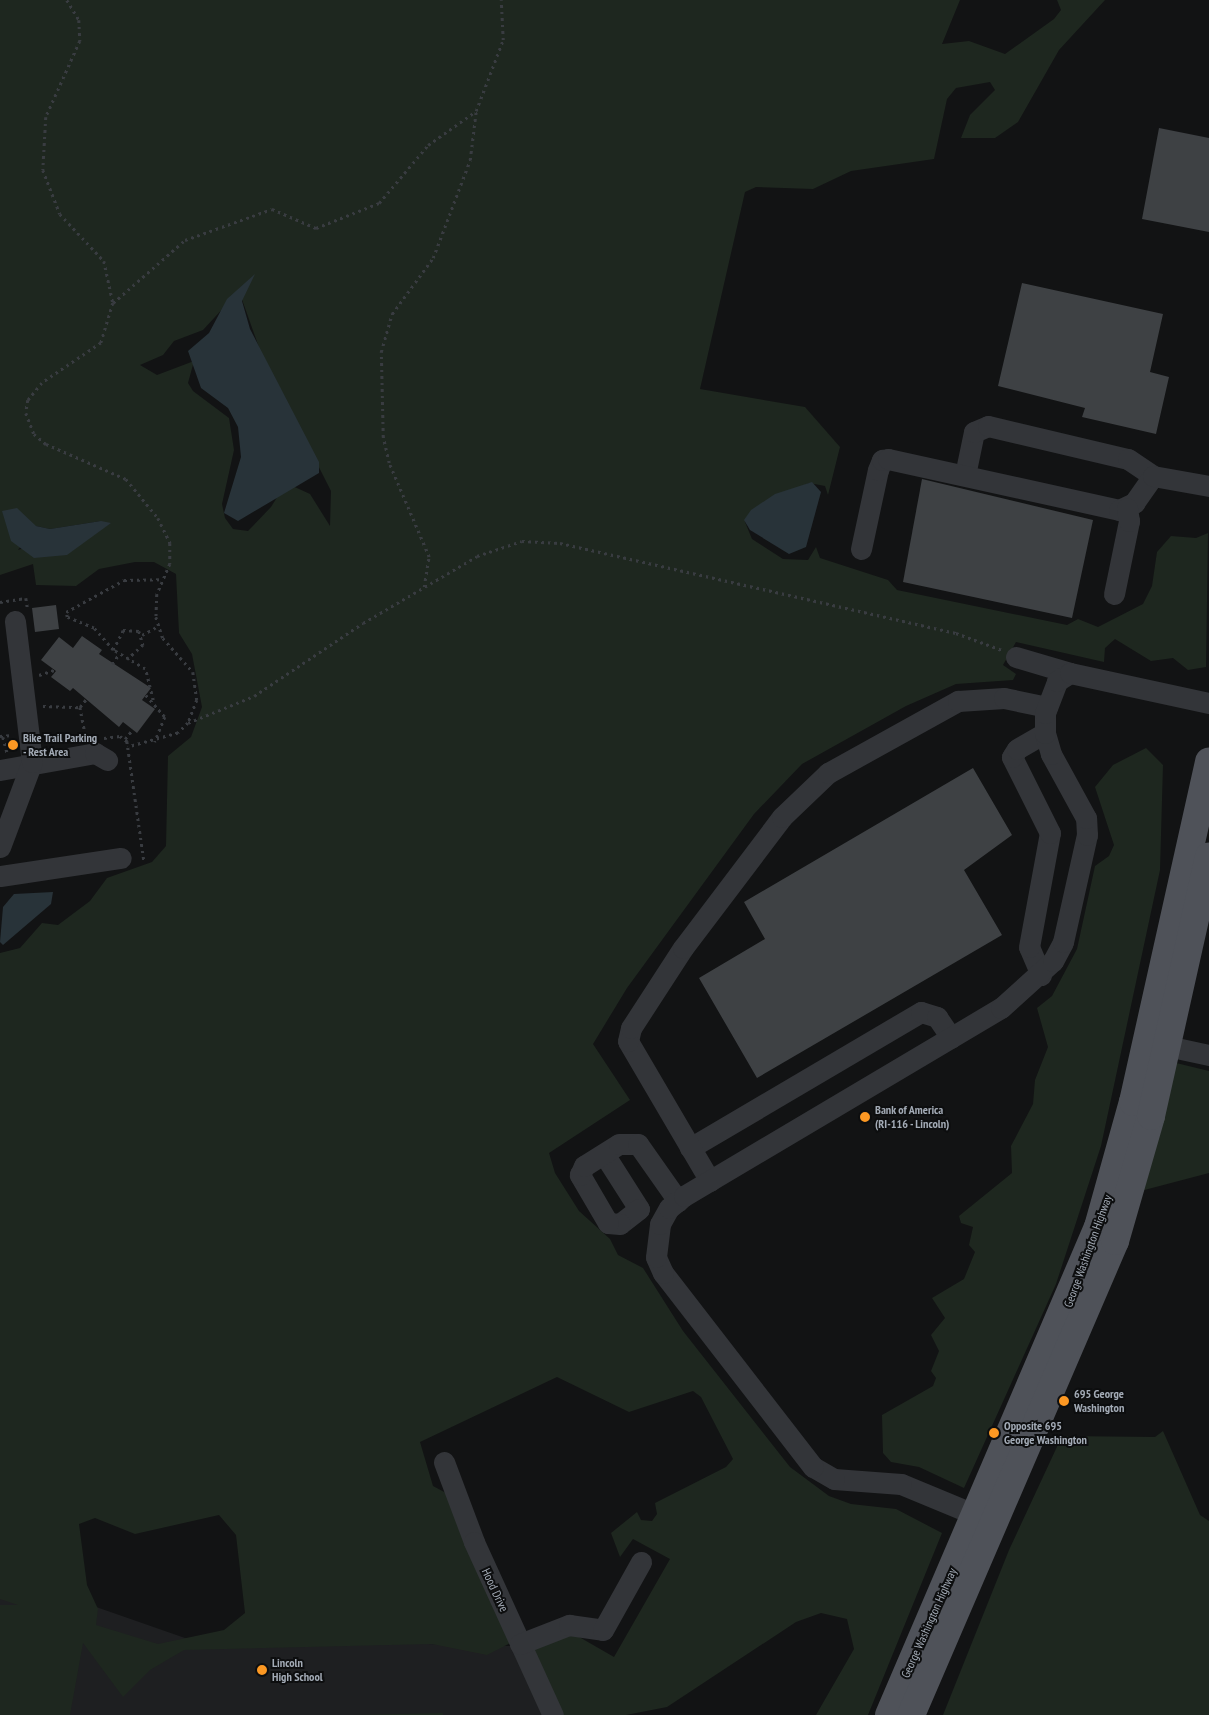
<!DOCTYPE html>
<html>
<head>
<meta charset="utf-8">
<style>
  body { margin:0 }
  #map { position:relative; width:1209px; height:1715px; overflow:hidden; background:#121314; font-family:"PT Sans Narrow",sans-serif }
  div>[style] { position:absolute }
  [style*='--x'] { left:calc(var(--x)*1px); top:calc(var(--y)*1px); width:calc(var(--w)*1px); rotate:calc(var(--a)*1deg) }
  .built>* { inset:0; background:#1e1f21 }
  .green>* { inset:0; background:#1e271f }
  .water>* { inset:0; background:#283339 }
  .building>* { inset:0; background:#3e4144 }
  .path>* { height:2.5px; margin-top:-1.25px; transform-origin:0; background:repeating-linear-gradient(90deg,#393c41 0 2.5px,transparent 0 6.5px) }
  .minor>* { height:21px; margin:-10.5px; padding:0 10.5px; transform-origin:10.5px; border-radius:10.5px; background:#333539 }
  .major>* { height:28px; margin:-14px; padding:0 14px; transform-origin:14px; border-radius:14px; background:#4f5259 }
  .dots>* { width:14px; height:14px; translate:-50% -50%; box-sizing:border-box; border:2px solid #0d0e0f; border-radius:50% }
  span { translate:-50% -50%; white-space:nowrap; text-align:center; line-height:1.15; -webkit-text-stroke:4px #0d0e0f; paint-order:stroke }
  .poi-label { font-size:12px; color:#a3abb6; font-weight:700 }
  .left { translate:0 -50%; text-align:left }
  .street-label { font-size:12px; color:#a3abb6 }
</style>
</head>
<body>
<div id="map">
  <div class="built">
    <i style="clip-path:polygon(0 1591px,59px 1594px,185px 1638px,512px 1646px,544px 1715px,0 1715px)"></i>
  </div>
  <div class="green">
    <i style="clip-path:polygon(evenodd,0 0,960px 0,942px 44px,969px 41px,1005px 54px,1054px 19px,1061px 10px,1057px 0,1105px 0,1059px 50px,1018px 122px,995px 138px,961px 138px,970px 115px,995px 90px,990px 82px,956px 88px,947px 99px,934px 159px,851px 171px,813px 189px,756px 187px,745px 192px,700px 389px,805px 407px,840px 447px,828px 495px,825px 486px,809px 483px,764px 504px,745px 522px,752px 539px,783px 559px,808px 560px,816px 547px,820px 558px,888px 580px,897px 590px,1067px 625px,1078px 619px,1098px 627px,1143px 604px,1152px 586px,1157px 552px,1171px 536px,1196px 538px,1208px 533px,1206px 667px,1188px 670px,1173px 658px,1151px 661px,1115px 639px,1105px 648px,1104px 662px,1016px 642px,1003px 665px,1016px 674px,1013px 680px,956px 684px,906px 706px,802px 764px,754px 814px,627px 988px,593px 1044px,630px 1100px,549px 1153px,555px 1173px,579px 1211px,610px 1239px,618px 1255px,643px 1268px,683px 1331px,790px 1467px,829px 1496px,851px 1504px,896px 1509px,942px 1533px,868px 1715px,816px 1715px,854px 1649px,847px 1619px,821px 1613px,796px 1622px,667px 1707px,626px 1715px,556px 1715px,525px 1649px,574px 1634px,614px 1657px,670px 1559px,633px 1539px,620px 1557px,611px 1533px,637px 1512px,641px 1520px,652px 1521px,657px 1514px,655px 1503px,726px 1467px,733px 1459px,701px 1397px,693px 1391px,629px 1412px,557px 1377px,420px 1442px,433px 1486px,461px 1501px,518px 1639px,487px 1655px,432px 1644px,184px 1650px,150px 1670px,123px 1697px,83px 1643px,70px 1715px,0 1715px,0 1605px,18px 1605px,0 1599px,0 953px,20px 948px,42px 923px,58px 925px,90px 901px,107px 878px,152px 862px,166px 846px,168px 756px,191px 737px,202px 707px,192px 654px,179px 633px,176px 574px,154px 562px,135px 562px,99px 569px,76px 586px,36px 585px,33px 564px,0 575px,0 0,239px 291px,261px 353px,331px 491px,330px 526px,310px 494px,286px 483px,271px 507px,248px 531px,233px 529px,225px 518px,222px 504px,234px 450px,229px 418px,193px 391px,188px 383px,194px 361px,157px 375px,140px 365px,163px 355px,174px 341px,203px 330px,239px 291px,0 0,101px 521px,18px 550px,36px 526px,50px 529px,101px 521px,0 0,219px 1515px,236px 1535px,245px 1613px,224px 1630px,158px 1644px,96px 1625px,98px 1609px,87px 1585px,79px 1524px,95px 1518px,135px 1534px,219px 1515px)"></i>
    <i style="clip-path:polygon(1146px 748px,1163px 765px,1160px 870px,1101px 1146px,1056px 1284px,964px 1488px,919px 1467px,891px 1462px,883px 1453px,882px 1415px,933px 1386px,936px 1378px,931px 1371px,939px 1351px,931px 1335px,945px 1318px,932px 1298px,964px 1279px,975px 1252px,969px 1245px,973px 1227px,961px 1223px,959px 1216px,1012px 1173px,1011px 1146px,1033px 1104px,1035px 1080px,1048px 1047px,1037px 1008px,1052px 996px,1077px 949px,1095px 866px,1109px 856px,1114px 845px,1095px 787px,1113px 765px)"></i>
    <i style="clip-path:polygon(1168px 1061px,1209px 1071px,1209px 1173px,1133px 1193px)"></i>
    <i style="clip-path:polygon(1163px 1431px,1200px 1515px,1209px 1521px,1209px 1715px,943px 1715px,1009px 1550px,1062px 1436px,1155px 1437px)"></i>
    <i style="clip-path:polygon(443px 1713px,443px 1715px,351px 1715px)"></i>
  </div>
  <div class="water">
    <i style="clip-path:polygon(255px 274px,242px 301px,250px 329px,319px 462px,319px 473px,238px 521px,224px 513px,241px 457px,238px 427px,228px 408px,201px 388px,188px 351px,209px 333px,227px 299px)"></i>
    <i style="clip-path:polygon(812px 482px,821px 492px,806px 547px,789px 554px,750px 530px,744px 520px,751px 510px,775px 494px)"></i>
    <i style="clip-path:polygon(17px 508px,36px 526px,50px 529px,101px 521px,111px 523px,67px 555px,34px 558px,11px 541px,2px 511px)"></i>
    <i style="clip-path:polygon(53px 892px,51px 904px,3px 945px,0 942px,3px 907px,14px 894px)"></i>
  </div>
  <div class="building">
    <i style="clip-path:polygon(1159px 128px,1209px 138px,1209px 232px,1142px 219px)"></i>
    <i style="clip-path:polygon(1022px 283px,1163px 314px,1150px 372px,1169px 377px,1156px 434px,1082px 417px,1085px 408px,998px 386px)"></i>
    <i style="clip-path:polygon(922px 479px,1093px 520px,1072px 618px,903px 582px)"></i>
    <i style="clip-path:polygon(56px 605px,59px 629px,35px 632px,32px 608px)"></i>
    <i style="clip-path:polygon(82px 636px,102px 650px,99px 654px,151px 688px,142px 700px,155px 709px,137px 733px,123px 722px,119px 727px,73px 688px,70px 691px,51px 677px,56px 671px,41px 660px,59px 637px,73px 648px)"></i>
    <i style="clip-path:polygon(973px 768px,1012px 835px,964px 870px,1002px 935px,757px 1078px,699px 978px,765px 939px,744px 902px)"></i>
  </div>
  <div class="path">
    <i style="--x:67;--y:0;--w:23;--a:59"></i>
    <i style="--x:79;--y:20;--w:21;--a:87"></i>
    <i style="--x:80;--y:41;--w:83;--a:114.1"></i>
    <i style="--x:46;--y:117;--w:53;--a:93.2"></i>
    <i style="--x:43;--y:170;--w:47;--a:68.9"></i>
    <i style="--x:60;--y:214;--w:64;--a:46.9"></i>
    <i style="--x:104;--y:261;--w:43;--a:77.9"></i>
    <i style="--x:113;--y:303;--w:42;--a:106.7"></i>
    <i style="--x:101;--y:343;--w:71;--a:145.9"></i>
    <i style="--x:42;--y:383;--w:22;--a:129"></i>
    <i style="--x:28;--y:400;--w:13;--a:99"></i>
    <i style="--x:26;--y:413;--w:22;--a:69"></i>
    <i style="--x:34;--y:434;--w:16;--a:40"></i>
    <i style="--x:46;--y:444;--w:87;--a:23.6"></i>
    <i style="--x:126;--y:479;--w:50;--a:50.6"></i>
    <i style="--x:158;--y:518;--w:28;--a:64"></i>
    <i style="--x:170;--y:543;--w:21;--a:90"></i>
    <i style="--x:170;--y:564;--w:33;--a:113"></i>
    <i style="--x:157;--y:594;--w:23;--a:92"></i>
    <i style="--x:156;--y:617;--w:22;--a:72"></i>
    <i style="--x:163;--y:638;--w:45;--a:48.6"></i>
    <i style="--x:193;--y:672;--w:28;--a:82"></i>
    <i style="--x:197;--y:700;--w:25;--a:111"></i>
    <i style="--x:188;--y:723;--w:14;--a:135"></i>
    <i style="--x:178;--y:733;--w:52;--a:164.4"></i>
    <i style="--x:113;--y:303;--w:96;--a:-41.2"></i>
    <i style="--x:185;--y:240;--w:92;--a:-19.6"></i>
    <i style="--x:272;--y:209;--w:48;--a:23.4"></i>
    <i style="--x:316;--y:228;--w:68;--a:-21.6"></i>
    <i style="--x:379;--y:203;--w:76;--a:-49.8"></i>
    <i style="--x:428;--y:145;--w:59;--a:-35.3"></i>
    <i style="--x:424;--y:587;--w:30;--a:-81"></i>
    <i style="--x:429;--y:557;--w:102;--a:-113.1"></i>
    <i style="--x:389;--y:463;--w:27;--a:-103"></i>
    <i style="--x:383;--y:437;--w:85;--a:-91.3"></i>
    <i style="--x:381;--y:352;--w:40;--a:-74"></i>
    <i style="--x:392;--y:314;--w:69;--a:-53.8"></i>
    <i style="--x:433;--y:258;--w:105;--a:-69.3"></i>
    <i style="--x:470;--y:160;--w:49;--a:-83"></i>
    <i style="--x:476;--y:111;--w:76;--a:-69.2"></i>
    <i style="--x:503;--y:40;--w:40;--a:-92.9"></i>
    <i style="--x:0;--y:602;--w:26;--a:-9"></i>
    <i style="--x:26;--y:598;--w:12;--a:81"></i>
    <i style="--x:142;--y:635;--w:18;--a:-29"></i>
    <i style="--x:113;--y:650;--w:22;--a:-63"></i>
    <i style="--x:123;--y:630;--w:16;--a:4"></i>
    <i style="--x:139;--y:631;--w:15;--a:74"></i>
    <i style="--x:143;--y:645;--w:21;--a:137"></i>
    <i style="--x:112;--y:664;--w:12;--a:-55"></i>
    <i style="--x:39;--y:675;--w:16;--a:-18"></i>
    <i style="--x:146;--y:695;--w:29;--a:49"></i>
    <i style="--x:165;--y:717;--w:27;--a:112"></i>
    <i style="--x:153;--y:700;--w:32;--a:-104"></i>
    <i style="--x:145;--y:669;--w:37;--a:-149"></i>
    <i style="--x:113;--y:650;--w:29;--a:-131"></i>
    <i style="--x:94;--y:628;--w:29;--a:-158"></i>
    <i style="--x:67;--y:617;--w:5;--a:-101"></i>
    <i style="--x:66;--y:612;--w:66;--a:-28.9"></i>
    <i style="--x:124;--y:580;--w:39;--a:-1"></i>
    <i style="--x:43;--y:706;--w:37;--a:2"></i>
    <i style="--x:80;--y:707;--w:31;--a:79"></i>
    <i style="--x:80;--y:707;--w:11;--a:-52"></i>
    <i style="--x:188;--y:723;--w:71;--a:-22.2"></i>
    <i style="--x:254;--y:696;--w:131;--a:-33.8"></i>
    <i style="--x:363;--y:623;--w:132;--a:-30.4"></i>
    <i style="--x:477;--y:556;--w:47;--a:-18.4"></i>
    <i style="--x:522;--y:541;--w:38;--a:3"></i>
    <i style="--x:560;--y:543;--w:406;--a:12.8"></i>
    <i style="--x:956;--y:633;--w:49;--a:20.3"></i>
    <i style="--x:0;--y:736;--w:13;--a:-4"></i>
    <i style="--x:3;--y:737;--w:16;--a:75"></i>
    <i style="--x:104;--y:738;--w:16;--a:-7"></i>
    <i style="--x:120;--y:736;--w:9;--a:36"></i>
    <i style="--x:127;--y:741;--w:120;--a:81.9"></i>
    <i style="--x:125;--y:739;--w:13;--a:-51"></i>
  </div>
  <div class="minor">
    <i style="--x:965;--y:475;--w:44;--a:-78.2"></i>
    <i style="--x:974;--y:432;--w:15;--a:-23"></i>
    <i style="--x:988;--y:426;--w:144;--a:13.3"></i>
    <i style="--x:1128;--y:459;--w:30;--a:34"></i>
    <i style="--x:861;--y:549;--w:81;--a:-77.9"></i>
    <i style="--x:878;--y:470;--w:11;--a:-68"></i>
    <i style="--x:882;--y:460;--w:6;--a:-9"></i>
    <i style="--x:888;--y:459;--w:237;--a:12.4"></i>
    <i style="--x:1119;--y:510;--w:17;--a:-25"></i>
    <i style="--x:1134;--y:503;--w:33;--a:-55"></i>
    <i style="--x:1153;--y:476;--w:57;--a:10.1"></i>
    <i style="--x:1114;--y:594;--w:75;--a:-78.4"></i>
    <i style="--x:1129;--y:521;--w:13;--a:-99"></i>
    <i style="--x:1016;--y:657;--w:56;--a:16.5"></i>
    <i style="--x:0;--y:770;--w:97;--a:-10.1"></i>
    <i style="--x:95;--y:753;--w:14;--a:30"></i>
    <i style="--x:0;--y:847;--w:91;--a:-69.4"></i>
    <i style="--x:32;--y:762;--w:142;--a:-96.9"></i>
    <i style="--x:0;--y:876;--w:122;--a:-8.5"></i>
    <i style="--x:1041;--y:975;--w:30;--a:-113"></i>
    <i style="--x:1029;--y:947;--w:116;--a:-79.6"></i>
    <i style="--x:1050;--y:833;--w:85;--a:-116.6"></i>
    <i style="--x:1012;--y:757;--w:9;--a:-58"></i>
    <i style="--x:1017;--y:749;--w:32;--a:-30"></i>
    <i style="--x:1167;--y:1046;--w:43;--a:12.1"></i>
    <i style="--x:690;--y:1148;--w:268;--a:-30.5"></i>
    <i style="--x:921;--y:1012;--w:17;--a:17"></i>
    <i style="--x:937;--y:1017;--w:25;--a:56"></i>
    <i style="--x:604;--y:1154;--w:65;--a:57.5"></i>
    <i style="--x:639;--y:1209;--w:24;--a:142"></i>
    <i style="--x:620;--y:1224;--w:12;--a:-175"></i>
    <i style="--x:608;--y:1223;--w:56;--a:-120.3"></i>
    <i style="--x:580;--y:1175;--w:10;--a:-66"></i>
    <i style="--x:584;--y:1166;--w:41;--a:-32.2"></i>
    <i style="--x:619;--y:1144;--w:19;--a:0"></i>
    <i style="--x:638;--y:1144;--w:70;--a:54.9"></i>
    <i style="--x:710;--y:1181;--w:162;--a:-120.4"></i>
    <i style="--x:628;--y:1041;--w:13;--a:-77"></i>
    <i style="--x:631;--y:1028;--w:95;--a:-57"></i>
    <i style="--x:683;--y:948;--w:164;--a:-52.9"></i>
    <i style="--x:782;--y:817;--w:64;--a:-43.7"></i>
    <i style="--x:828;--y:773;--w:149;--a:-29"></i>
    <i style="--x:958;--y:701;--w:46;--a:-3.7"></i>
    <i style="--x:1004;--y:698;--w:44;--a:11.8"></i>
    <i style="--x:444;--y:1462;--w:85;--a:69.4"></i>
    <i style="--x:474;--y:1542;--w:190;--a:65.5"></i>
    <i style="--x:988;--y:1520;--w:94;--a:-157.5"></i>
    <i style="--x:901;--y:1484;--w:67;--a:-175.7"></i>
    <i style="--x:834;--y:1479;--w:24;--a:-150"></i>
    <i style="--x:813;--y:1467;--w:245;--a:-127.7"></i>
    <i style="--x:663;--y:1273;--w:17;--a:-114"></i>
    <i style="--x:656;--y:1257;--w:33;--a:-83"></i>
    <i style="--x:660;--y:1224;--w:18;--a:-61"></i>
    <i style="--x:669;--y:1208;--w:19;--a:-39"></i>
    <i style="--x:684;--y:1196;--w:369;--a:-30.7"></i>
    <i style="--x:1001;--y:1008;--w:70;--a:-42.1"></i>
    <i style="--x:1053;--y:961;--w:21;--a:-62"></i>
    <i style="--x:1063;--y:942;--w:110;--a:-77.4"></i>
    <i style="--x:1087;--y:835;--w:17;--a:-93"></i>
    <i style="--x:1086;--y:818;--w:73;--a:-118.7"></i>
    <i style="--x:1051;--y:754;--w:22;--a:-106"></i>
    <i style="--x:1045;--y:733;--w:20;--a:-90"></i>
    <i style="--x:1045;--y:713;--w:34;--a:-69"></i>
    <i style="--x:1057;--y:681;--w:15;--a:-32"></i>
    <i style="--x:1070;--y:673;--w:142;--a:12.2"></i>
    <i style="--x:520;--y:1644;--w:53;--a:-21.2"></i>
    <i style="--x:569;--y:1625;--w:34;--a:8"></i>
    <i style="--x:603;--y:1630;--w:78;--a:-60.8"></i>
  </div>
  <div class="major">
    <i style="--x:889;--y:1715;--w:531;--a:-66.82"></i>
    <i style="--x:1098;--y:1227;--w:130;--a:-74.4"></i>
    <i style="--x:1133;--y:1102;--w:349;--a:-77.4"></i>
    <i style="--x:911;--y:1715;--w:516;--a:-66.71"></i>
    <i style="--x:1115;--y:1241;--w:130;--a:-73.9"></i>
    <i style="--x:1151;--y:1116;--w:266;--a:-77.4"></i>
  </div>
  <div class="dots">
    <i style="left:13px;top:745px;background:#fc9823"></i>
    <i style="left:865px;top:1117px;background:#fc9823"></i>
    <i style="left:1064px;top:1401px;background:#fc9823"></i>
    <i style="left:994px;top:1433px;background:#fc9823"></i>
    <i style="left:262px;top:1670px;background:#fc9823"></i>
  </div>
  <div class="poi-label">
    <span class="left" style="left:23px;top:745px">Bike Trail Parking<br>- Rest Area</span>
    <span class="left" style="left:875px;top:1117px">Bank of America<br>(RI-116 - Lincoln)</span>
    <span class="left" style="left:1074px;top:1401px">695 George<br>Washington</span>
    <span class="left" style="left:1004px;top:1433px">Opposite 695<br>George Washington</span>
    <span class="left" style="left:272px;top:1670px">Lincoln<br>High School</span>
  </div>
  <div class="street-label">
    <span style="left:1088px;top:1251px;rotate:-70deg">George Washington Highway</span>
    <span style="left:495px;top:1590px;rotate:65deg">Hood Drive</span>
    <span style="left:929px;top:1623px;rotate:-66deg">George Washington Highway</span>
  </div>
</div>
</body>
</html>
